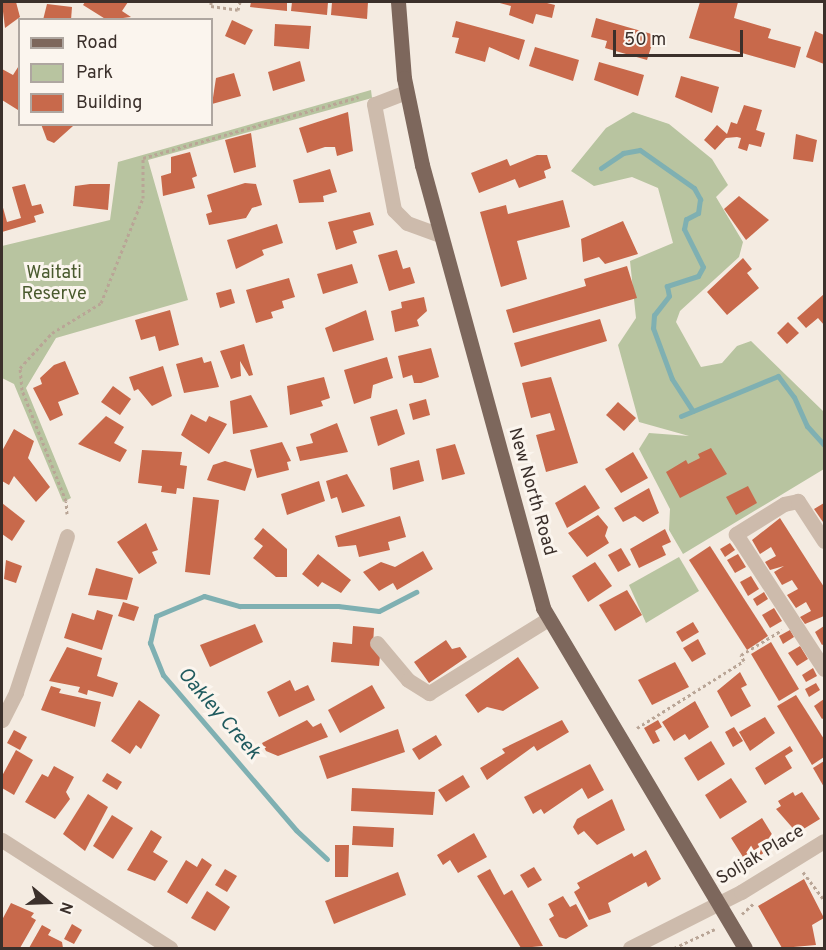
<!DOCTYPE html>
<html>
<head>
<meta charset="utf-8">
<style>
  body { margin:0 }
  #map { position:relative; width:826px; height:950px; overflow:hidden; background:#f4ebe1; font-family:Overpass,sans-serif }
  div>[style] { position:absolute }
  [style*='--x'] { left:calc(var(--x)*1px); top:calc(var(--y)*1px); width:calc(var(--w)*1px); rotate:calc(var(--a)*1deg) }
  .green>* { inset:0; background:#b8c4a0 }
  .stream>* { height:5px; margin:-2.5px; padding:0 2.5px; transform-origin:2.5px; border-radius:2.5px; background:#7fb0b2 }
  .building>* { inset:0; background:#c8694b }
  .path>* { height:3px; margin-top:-1.5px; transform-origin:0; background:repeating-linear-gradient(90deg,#b9a596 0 3px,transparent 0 6px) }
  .minor>* { height:15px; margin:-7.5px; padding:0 7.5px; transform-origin:7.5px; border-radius:7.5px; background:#cdbbac }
  .major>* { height:15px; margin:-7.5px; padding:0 7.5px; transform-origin:7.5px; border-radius:7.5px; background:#7d675c }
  span { translate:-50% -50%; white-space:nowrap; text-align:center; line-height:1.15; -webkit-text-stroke:6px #fbf5ee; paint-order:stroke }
  .park-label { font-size:18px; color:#4a5a2e }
  .street-label { font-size:18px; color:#3b302b }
  .water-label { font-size:20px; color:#1f5a5e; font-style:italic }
  .frame { position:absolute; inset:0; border:3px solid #3b302b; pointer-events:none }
  .legend { position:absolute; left:18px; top:18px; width:195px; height:108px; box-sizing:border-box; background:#fbf5ee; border:2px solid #aea6a0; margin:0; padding:8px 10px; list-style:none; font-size:18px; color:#3b302b }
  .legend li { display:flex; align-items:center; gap:12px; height:30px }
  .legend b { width:30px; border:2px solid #aea6a0 }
  .north { position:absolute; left:18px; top:872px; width:60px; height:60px; -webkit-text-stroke:4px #fbf5ee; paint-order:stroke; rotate:109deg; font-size:16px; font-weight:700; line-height:24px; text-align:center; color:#3b302b }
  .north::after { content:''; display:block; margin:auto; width:21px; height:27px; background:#3b302b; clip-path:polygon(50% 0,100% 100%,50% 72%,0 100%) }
  .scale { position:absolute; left:613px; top:30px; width:130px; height:27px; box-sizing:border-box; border:3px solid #3b302b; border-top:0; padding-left:8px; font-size:18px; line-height:21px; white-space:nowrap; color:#3b302b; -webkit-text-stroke:4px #fbf5ee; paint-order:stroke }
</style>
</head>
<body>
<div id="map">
  <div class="green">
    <i style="clip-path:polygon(371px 90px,372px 98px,148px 160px,188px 300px,56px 338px,26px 388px,71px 498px,63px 502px,14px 384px,2px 378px,2px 246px,110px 220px,118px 162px)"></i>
    <i style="clip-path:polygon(633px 112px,669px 124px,712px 159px,728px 185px,716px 197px,743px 242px,739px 257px,680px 311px,676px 322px,701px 367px,722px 363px,737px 346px,751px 341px,824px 412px,824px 469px,683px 554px,669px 530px,670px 509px,639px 449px,649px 433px,689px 436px,639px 422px,618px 345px,636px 318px,630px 261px,673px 243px,658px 188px,632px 177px,594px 186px,571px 171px,606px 128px)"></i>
    <i style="clip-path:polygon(679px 557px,699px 591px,646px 623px,629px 585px)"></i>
  </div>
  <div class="stream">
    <i style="--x:601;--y:168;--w:27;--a:-34"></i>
    <i style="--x:623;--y:153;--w:17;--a:-10"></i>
    <i style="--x:640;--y:150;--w:66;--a:35.1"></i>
    <i style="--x:694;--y:188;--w:13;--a:61"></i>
    <i style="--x:700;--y:199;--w:14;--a:98"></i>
    <i style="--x:698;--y:213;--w:13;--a:153"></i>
    <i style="--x:686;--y:219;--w:10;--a:101"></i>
    <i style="--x:684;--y:229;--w:42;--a:63.4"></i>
    <i style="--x:703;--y:267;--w:10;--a:119"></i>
    <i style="--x:698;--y:276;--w:33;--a:162"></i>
    <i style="--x:667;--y:286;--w:10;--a:79"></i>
    <i style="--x:669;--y:296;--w:24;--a:128"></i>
    <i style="--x:654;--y:315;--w:13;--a:94"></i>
    <i style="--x:653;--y:328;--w:54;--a:69.6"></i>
    <i style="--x:672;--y:379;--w:38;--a:57"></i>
    <i style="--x:681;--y:416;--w:105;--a:-22.4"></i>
    <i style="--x:778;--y:376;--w:26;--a:53"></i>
    <i style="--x:794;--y:397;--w:32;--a:66"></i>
    <i style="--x:807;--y:426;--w:25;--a:48"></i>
    <i style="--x:327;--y:859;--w:42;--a:-136.9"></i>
    <i style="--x:296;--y:830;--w:204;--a:-130.6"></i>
    <i style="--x:163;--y:675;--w:35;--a:-112"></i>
    <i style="--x:150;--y:643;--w:28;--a:-77"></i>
    <i style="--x:156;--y:616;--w:52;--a:-22.6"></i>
    <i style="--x:204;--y:596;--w:37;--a:16"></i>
    <i style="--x:240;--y:606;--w:98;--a:0"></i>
    <i style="--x:338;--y:606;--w:41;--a:7"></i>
    <i style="--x:379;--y:611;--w:42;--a:-27.2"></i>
  </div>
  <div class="building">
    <i style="clip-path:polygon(16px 2px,20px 17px,5px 28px,2px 3px)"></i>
    <i style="clip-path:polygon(85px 2px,128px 2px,122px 11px,131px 17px,107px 20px,83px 5px)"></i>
    <i style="clip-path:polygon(251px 2px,287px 2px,287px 11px,250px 7px)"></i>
    <i style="clip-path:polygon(292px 2px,328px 2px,327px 15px,291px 11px)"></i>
    <i style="clip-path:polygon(332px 2px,368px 2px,367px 19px,331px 15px)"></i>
    <i style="clip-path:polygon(496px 2px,543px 2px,555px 5px,552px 18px,536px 14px,533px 24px,509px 15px,511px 6px)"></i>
    <i style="clip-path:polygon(700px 2px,738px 2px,734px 18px,771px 29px,768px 38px,801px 47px,795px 68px,689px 38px)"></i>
    <i style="clip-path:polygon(47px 4px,72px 7px,71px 20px,43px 20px)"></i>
    <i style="clip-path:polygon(596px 18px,655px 35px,647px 60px,605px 48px,607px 41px,591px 37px)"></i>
    <i style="clip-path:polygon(232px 20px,253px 30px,245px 45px,225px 36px)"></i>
    <i style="clip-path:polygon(456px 21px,525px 40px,519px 60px,489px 47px,485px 62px,455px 53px,459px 38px,452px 37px)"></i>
    <i style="clip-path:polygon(275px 24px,311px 26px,309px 49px,274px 46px)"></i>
    <i style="clip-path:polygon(815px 31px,824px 35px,824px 64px,806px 57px)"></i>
    <i style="clip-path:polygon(535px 47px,579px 60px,573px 81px,529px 66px)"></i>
    <i style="clip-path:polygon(300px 61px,305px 81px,273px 91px,268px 72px)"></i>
    <i style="clip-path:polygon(599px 62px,644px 75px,638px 96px,594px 80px)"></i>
    <i style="clip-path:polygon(20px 64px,20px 107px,18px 110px,2px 100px,2px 69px,13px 75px)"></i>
    <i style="clip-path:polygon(234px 73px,241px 96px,212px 104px,216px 78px)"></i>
    <i style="clip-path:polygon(681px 76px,719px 87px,712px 113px,675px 97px)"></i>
    <i style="clip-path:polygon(744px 105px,762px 110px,756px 130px,765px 133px,761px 147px,749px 144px,747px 151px,738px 148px,741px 138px,737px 137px,726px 138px,715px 150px,704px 140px,717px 125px,727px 134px,731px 122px,737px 124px)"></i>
    <i style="clip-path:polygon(348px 112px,353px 151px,337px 156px,335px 147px,325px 147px,307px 153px,299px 128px)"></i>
    <i style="clip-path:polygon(41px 124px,73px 124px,73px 126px,54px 143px,47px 140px)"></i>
    <i style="clip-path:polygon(251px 133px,256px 167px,234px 173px,225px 140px)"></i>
    <i style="clip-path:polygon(796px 134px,817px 140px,813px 162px,793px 159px)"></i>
    <i style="clip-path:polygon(190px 152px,197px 176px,192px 178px,195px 188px,163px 196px,161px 176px,171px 173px,171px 157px)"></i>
    <i style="clip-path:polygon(537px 155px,547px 155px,551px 168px,544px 171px,546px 178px,519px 188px,515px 179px,479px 193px,471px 173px,507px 159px,510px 166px)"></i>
    <i style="clip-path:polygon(330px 169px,337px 192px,323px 196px,324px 202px,299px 203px,293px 180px)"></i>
    <i style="clip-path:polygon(245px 183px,256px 184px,262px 205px,252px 208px,246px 218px,209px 225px,206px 214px,212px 212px,207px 195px)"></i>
    <i style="clip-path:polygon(25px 184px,32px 206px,41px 204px,44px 213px,34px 216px,36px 222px,2px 232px,2px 204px,7px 222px,21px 218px,12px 187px)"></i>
    <i style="clip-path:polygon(90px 184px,110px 184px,108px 210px,73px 206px,75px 186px)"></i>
    <i style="clip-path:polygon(739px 196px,769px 220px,746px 240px,724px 209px)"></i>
    <i style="clip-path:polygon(563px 200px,570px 227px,517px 241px,527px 279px,501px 287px,480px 212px,506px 205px,508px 214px)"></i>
    <i style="clip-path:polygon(370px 212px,374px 225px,353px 231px,357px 243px,336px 250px,328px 222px)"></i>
    <i style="clip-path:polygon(623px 221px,638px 254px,605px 264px,599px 257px,583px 262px,581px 239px)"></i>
    <i style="clip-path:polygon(277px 224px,283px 243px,262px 250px,264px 255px,236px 269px,227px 240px)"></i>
    <i style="clip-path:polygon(397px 250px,403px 269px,410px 267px,415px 283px,389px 291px,378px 255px)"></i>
    <i style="clip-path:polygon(743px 258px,752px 269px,747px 273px,759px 288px,727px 315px,707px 292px)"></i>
    <i style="clip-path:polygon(352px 264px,358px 283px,323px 294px,317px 274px)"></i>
    <i style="clip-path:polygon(627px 266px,637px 298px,513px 333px,506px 310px,586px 286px,584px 279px)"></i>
    <i style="clip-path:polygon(289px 278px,295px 297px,282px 301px,284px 308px,271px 312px,273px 318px,256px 323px,246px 290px)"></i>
    <i style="clip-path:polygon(231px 289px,235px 303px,220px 308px,216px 293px)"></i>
    <i style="clip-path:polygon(824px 294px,824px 325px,818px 318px,806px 328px,797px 318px)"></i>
    <i style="clip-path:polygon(424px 297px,427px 311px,417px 320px,419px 326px,395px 332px,391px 311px,402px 308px,401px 302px)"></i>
    <i style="clip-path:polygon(170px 310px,179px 345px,159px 351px,155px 336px,141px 340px,135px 320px)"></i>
    <i style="clip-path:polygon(366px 310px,374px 340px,333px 352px,325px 328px)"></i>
    <i style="clip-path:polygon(600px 319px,607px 341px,521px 367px,514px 343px)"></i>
    <i style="clip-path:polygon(788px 322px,799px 333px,787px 344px,777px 333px)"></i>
    <i style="clip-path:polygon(244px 344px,253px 375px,249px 376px,240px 361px,241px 376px,231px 379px,220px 351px)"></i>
    <i style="clip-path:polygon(431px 348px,439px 377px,421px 383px,414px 383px,412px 375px,403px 378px,398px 356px)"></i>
    <i style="clip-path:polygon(202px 357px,204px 363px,211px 361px,219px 387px,184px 393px,176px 364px)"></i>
    <i style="clip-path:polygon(387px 357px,393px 378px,373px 385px,371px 398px,354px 404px,344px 370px)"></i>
    <i style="clip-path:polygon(65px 361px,79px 394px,58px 402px,63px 415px,50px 421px,33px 388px,42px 384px,40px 378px,54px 365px)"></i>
    <i style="clip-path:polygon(163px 366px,172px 396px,152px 406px,138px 389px,134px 391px,129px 377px)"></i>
    <i style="clip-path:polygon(324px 377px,330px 398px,321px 401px,323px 406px,290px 415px,287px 386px)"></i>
    <i style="clip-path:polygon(551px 377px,578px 463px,546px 472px,536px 435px,555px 430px,550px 413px,531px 418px,522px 383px)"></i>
    <i style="clip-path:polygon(113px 386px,131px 399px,120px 415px,101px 402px)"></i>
    <i style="clip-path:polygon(251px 395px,268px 427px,233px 434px,230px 401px)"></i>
    <i style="clip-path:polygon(426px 399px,430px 415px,413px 420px,409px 404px)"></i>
    <i style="clip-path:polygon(618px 402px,636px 418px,624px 431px,606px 415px)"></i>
    <i style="clip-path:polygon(397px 409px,405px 434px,378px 446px,370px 417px)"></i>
    <i style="clip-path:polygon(191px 414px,206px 422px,209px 416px,227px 424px,209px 454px,181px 435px)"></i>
    <i style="clip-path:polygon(106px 416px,124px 427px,114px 443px,127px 450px,120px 462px,78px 444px)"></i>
    <i style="clip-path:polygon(337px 423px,348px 452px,300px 461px,296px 447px,313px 443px,310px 434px)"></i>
    <i style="clip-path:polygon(14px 429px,34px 441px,28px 458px,50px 487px,36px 502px,14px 476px,9px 485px,2px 481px,2px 451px)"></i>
    <i style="clip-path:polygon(282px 442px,291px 461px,287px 462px,289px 470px,257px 478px,250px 450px)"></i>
    <i style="clip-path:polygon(455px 444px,465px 474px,442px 480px,436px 449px)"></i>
    <i style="clip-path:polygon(711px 448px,727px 474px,680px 498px,666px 472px,686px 460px,688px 464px,700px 458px,698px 454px)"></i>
    <i style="clip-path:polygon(142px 450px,182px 452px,180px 465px,187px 466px,184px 489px,177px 488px,176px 494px,161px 492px,162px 486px,138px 483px)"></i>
    <i style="clip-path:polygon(633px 452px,648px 478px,621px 493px,605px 469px)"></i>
    <i style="clip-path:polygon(419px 460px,424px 481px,393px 490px,390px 468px)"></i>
    <i style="clip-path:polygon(225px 461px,252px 469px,245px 491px,207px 480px,213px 465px)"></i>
    <i style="clip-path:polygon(347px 474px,365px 506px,342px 513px,337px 497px,331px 499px,326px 481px)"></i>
    <i style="clip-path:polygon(319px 481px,325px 501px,287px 515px,281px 494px)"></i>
    <i style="clip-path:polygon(585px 485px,600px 508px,567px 528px,555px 503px)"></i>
    <i style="clip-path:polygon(748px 486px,757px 503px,736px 515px,726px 497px)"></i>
    <i style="clip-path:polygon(649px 488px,659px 513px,643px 522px,635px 516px,623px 522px,614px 508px)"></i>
    <i style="clip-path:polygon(824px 495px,824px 521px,823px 522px,814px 509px,824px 503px)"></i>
    <i style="clip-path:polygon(193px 497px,219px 500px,210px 575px,185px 572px)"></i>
    <i style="clip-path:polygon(2px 503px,25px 521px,12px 541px,2px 534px)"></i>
    <i style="clip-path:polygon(598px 515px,608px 527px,605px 536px,609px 543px,587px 557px,568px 533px)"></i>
    <i style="clip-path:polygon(400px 516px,406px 537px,388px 542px,390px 550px,359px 557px,356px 545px,338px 547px,335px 536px)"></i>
    <i style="clip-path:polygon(780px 518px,824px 587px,824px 616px,805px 624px,800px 617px,811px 611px,806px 602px,796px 608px,787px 595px,798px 589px,792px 580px,782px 585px,774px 572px,784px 566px,770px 570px,765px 562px,776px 556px,771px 547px,760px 554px,752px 540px)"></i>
    <i style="clip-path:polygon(146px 523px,158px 550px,152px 552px,157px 563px,139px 574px,117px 542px)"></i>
    <i style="clip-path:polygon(263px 528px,287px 549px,287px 577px,276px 577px,253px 558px,263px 546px,254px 539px)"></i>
    <i style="clip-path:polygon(665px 529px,671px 542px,662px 546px,666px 555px,639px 568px,630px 549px)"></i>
    <i style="clip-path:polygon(730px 543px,735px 550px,725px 557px,720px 549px)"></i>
    <i style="clip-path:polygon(710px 546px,768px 636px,747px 650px,689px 560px)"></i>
    <i style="clip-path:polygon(621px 548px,631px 565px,618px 572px,608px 555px)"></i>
    <i style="clip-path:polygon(423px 551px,433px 569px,397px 590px,393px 583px,379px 591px,363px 572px,381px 562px,395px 567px)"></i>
    <i style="clip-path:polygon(318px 554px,351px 580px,341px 593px,322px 582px,318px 587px,302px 574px)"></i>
    <i style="clip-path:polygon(738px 554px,746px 567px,735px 573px,727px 560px)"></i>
    <i style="clip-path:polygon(6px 560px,22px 566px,16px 583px,4px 579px)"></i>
    <i style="clip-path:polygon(595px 562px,612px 586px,588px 602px,572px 576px)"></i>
    <i style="clip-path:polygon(96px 568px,133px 578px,127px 600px,88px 595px)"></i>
    <i style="clip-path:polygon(751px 576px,759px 589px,748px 596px,740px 582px)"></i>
    <i style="clip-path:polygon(627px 590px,642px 615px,615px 631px,599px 605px)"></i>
    <i style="clip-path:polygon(764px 592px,768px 599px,757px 606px,753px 599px)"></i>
    <i style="clip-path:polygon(123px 602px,139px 607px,134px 621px,118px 616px)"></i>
    <i style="clip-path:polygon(774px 608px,782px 621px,770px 628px,762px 615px)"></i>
    <i style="clip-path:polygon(97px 610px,113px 615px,102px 650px,64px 638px,72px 613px,94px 620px)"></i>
    <i style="clip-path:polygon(693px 622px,699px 632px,682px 642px,676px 632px)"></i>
    <i style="clip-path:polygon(255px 624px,263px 642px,210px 667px,200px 645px)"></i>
    <i style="clip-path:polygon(353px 626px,374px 628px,373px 645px,381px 646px,379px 666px,331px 662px,333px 642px,352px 644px)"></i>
    <i style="clip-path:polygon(824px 626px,824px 644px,822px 645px,815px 632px)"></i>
    <i style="clip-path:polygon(790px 630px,794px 637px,783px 644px,779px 636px)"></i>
    <i style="clip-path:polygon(698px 639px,706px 654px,692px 662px,683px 648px)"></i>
    <i style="clip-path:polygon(446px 640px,452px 649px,460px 647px,467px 657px,429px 683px,414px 662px)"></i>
    <i style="clip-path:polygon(771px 642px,799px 689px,779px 701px,751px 654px)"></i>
    <i style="clip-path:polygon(800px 646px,808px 659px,797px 666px,788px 653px)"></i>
    <i style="clip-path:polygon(67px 647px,102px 658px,97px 676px,118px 683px,113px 697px,88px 690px,87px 695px,78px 692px,80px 687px,49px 681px)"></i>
    <i style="clip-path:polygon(518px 657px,539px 688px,503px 711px,487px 707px,478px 713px,465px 695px)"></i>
    <i style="clip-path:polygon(675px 662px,689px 687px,652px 705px,638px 680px)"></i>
    <i style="clip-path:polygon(813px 668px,817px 676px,806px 682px,802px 675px)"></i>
    <i style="clip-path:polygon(740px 672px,747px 685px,741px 688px,751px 706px,731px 717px,717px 691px)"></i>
    <i style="clip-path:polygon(290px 680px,295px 691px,308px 685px,315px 700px,279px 717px,267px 692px)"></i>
    <i style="clip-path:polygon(816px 683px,820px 690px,809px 697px,805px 689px)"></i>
    <i style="clip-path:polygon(372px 685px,385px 708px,340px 733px,328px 710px)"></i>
    <i style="clip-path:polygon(51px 686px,61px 689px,59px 693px,101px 702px,95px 727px,41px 710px)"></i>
    <i style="clip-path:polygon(796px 695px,824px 739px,824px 757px,812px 765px,777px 706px)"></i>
    <i style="clip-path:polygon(824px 699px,824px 718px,822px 719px,814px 706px)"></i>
    <i style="clip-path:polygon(139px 700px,160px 715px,141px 749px,136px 745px,130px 754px,111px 741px)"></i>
    <i style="clip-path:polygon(695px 701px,709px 727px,689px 740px,685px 734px,674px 741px,662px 722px)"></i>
    <i style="clip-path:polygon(765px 717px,775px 733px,750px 751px,739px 732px)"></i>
    <i style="clip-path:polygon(307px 720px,313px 727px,321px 723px,328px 737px,278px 756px,266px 751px,262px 743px)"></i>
    <i style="clip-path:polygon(562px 720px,569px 732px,537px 751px,534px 746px,487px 780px,480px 768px,505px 753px,502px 749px)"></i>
    <i style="clip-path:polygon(658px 720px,662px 727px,655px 731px,660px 741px,653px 744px,644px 728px)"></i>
    <i style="clip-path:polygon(734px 727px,743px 741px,733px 747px,725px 732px)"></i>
    <i style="clip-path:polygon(398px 729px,405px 752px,327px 779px,319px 756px)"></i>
    <i style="clip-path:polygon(14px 730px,27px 737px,20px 750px,7px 743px)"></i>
    <i style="clip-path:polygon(436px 735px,442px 745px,419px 760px,412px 749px)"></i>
    <i style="clip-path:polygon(711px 741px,725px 764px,698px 781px,684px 758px)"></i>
    <i style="clip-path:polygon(790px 746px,793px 751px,785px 756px,792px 768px,765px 785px,755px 768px)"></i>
    <i style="clip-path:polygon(16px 750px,33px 760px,14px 795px,2px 788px,2px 776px)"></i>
    <i style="clip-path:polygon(824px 761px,824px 787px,813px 768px)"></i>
    <i style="clip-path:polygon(590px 764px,604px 790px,588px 799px,582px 788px,544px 814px,541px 809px,533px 814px,524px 797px)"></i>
    <i style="clip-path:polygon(54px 766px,74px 777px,66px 792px,70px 799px,55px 819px,25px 802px,42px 774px,48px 777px)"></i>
    <i style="clip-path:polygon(107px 773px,122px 782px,117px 790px,102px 781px)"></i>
    <i style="clip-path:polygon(463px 775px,470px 787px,446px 802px,438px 790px)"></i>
    <i style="clip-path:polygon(731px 778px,747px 802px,720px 819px,705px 795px)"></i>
    <i style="clip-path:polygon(352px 788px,435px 792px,433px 815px,351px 811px)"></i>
    <i style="clip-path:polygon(793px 792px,795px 796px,802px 792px,820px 819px,797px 833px,776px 809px,781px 806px,778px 801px)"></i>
    <i style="clip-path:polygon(88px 794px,108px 807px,85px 851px,63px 834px)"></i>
    <i style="clip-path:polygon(612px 799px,625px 830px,597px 845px,584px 831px,578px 835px,573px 827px,577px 819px)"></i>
    <i style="clip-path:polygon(112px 815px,133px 828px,113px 859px,93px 846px)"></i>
    <i style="clip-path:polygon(762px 818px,778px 844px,759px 856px,755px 850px,743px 857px,731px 838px)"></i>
    <i style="clip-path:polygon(353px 826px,394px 828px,393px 847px,352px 845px)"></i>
    <i style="clip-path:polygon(151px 830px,162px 837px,153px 852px,168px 861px,155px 881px,127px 870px)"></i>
    <i style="clip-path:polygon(474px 833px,487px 857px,458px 873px,450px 860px,443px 865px,437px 855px)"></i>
    <i style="clip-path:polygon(335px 845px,349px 845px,348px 877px,335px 877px)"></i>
    <i style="clip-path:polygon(646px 850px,661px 879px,648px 887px,646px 882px,608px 903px,611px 912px,589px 920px,574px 892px,580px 888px,577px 883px,632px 853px,634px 857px)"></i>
    <i style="clip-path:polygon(202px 858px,212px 865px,187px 904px,167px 892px,186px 860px,197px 867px)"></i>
    <i style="clip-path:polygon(534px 867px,542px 880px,528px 888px,520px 875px)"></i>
    <i style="clip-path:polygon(225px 869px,237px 876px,227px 892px,215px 885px)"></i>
    <i style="clip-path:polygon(490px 869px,504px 895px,512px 890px,543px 946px,521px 948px,477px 876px)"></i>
    <i style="clip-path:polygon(398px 872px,406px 895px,334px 924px,325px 901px)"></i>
    <i style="clip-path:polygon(804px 879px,824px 918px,812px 925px,816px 945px,782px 948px,758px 906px)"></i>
    <i style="clip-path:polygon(207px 891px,230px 907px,215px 931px,191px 918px)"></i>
    <i style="clip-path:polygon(563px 896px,570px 907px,576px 904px,588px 926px,566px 939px,559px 937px,549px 919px,554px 916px,548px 904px)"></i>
    <i style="clip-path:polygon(11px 903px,34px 913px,31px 917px,36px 920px,20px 948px,3px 948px,2px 942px,2px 920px)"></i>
    <i style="clip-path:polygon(72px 924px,82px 930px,74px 944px,64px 939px)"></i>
    <i style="clip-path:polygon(42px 925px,51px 930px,48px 935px,62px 942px,63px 948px,29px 948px)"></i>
  </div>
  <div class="path">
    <i style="--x:211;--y:2;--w:4;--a:90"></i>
    <i style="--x:211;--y:6;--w:27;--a:8"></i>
    <i style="--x:238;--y:10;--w:8;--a:-76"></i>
    <i style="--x:67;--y:514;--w:13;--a:-94"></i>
    <i style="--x:66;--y:501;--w:119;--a:-111.6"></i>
    <i style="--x:22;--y:390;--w:22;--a:-95"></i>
    <i style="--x:20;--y:368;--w:47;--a:-47.6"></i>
    <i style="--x:52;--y:333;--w:57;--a:-31.5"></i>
    <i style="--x:101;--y:303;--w:113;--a:-68.2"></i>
    <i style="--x:143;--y:198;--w:40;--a:-90"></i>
    <i style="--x:143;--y:158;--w:224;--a:-15.8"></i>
    <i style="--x:637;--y:728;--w:126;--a:-32.1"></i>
    <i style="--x:744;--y:661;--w:7;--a:-117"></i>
    <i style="--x:741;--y:655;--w:48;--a:-31.4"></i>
    <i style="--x:803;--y:872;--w:35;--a:53"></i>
    <i style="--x:742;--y:914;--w:15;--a:-42"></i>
    <i style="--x:674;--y:948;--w:45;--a:-24.9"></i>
    <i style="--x:823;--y:948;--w:1;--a:-45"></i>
  </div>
  <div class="minor">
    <i style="--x:406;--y:92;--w:34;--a:159"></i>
    <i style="--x:374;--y:104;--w:108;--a:79.3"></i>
    <i style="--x:394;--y:210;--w:18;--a:45"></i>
    <i style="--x:407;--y:223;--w:35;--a:20"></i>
    <i style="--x:824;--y:541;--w:48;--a:-123"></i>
    <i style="--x:798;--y:501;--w:14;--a:168"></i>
    <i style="--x:784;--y:504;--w:57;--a:148"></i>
    <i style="--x:736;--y:534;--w:161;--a:56.9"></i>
    <i style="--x:377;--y:643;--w:48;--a:50"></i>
    <i style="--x:408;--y:680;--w:25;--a:32"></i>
    <i style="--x:429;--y:693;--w:140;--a:-31.9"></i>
    <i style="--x:2;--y:720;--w:31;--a:-63"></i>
    <i style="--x:16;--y:692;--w:164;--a:-71.9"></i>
    <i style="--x:2;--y:840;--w:200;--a:32.7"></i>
    <i style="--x:630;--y:948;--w:124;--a:-26.8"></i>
    <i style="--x:741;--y:892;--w:97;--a:-31.6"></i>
  </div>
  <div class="major">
    <i style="--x:398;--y:2;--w:76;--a:85.5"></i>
    <i style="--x:404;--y:78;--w:89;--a:78.3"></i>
    <i style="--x:422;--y:165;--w:459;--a:74.7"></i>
    <i style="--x:543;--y:608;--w:395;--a:59.3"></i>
  </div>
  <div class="park-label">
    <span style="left:54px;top:285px">Waitati<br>Reserve</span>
  </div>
  <div class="street-label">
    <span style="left:531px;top:492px;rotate:74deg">New North Road</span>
    <span style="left:761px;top:856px;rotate:-31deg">Soljak Place</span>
  </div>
  <div class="water-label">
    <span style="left:218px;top:714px;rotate:49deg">Oakley Creek</span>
  </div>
  <div class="frame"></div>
  <ul class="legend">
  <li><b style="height:8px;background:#7d675c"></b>Road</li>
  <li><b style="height:16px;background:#b8c4a0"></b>Park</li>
  <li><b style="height:16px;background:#c8694b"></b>Building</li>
  </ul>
  <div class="north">N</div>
  <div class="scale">50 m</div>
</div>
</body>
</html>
